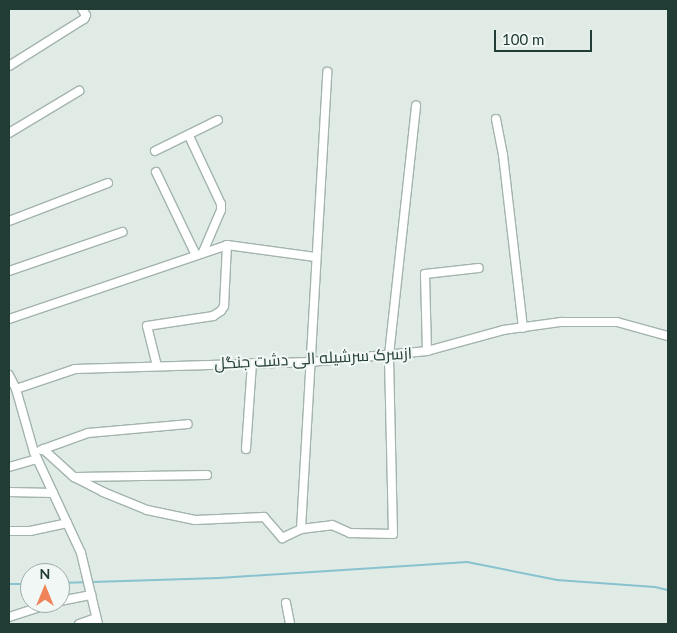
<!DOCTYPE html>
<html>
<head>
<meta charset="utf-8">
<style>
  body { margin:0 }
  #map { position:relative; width:677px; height:633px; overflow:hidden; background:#e0ebe6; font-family:Lato,Cairo,sans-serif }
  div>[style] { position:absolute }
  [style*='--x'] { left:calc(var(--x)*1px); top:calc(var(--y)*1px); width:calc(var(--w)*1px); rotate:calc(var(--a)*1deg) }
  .stream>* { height:2px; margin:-1px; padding:0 1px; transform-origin:1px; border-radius:1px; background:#88c2cf }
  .roads { filter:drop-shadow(1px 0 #a3b3ad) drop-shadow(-1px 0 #a3b3ad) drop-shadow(0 1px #a3b3ad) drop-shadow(0 -1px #a3b3ad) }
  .minor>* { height:8px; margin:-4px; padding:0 4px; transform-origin:4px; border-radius:4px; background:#fff }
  span { translate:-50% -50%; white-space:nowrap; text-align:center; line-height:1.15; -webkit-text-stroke:4px #f0f7f4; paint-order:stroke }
  .street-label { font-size:16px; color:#213b35 }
  .frame { position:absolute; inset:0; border:10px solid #213b35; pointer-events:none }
  .north { position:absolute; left:20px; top:563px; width:50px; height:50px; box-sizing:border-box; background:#f0f7f4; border:1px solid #9daca8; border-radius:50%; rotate:0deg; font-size:14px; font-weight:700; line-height:20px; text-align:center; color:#213b35 }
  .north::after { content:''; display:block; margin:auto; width:18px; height:22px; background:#ef8459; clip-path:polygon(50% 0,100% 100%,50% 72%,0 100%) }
  .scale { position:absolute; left:494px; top:30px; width:98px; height:22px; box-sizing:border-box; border:2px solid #213b35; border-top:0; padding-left:6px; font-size:15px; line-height:18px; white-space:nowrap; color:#213b35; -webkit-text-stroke:4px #f0f7f4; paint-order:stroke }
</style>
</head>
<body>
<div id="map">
  <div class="stream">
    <i style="--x:92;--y:582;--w:127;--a:-1.8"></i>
    <i style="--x:219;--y:578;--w:249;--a:-3.7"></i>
    <i style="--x:467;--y:562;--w:92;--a:11.3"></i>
    <i style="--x:557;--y:580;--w:98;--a:4.1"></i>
    <i style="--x:655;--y:587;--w:13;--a:13"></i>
    <i style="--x:60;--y:583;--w:24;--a:-2"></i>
    <i style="--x:9;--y:584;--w:21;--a:0"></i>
  </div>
  <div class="roads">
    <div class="minor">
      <i style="--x:9;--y:66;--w:89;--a:-32.1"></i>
      <i style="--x:84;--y:19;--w:4;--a:-63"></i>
      <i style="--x:86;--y:15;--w:7;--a:-124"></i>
      <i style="--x:496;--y:119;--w:37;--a:79"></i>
      <i style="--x:503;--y:155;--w:174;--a:83.4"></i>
      <i style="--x:9;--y:133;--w:82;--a:-31"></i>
      <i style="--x:189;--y:136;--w:75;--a:64.8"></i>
      <i style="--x:221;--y:204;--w:6;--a:90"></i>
      <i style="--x:221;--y:210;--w:46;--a:113.2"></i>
      <i style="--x:155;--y:151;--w:70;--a:-26.2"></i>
      <i style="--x:156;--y:172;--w:92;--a:64.3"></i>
      <i style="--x:9;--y:221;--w:106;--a:-21"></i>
      <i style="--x:9;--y:271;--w:120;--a:-19"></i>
      <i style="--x:9;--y:319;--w:230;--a:-18.7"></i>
      <i style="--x:227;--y:245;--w:89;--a:7.8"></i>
      <i style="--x:427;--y:351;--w:77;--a:-91.5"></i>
      <i style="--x:425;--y:274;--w:54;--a:-6.3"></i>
      <i style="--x:157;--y:366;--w:41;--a:-104"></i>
      <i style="--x:147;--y:326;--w:67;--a:-8.6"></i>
      <i style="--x:213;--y:316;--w:9;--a:-32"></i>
      <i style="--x:221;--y:311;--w:6;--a:-59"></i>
      <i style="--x:224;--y:306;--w:61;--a:-87.2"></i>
      <i style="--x:9;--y:375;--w:16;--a:63"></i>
      <i style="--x:16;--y:389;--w:66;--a:74.1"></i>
      <i style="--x:34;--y:452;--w:111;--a:65"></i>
      <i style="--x:81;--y:553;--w:73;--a:76.5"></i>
      <i style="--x:16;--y:389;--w:62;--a:-18.7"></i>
      <i style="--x:75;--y:369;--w:235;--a:-1.7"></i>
      <i style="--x:310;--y:362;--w:118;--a:-5.4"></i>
      <i style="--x:427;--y:351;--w:79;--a:-15.4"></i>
      <i style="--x:503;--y:330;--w:59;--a:-7.9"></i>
      <i style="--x:561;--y:322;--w:56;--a:0"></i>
      <i style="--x:617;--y:322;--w:53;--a:15.4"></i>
      <i style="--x:43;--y:449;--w:42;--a:42.1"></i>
      <i style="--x:74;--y:477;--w:33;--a:27"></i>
      <i style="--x:103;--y:492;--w:48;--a:22.2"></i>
      <i style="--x:147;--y:510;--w:49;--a:11.8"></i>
      <i style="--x:195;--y:520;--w:69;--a:-2.5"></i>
      <i style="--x:264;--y:517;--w:28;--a:49"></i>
      <i style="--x:282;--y:538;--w:21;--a:-25"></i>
      <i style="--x:301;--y:529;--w:31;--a:-7"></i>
      <i style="--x:332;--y:525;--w:20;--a:24"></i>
      <i style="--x:350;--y:533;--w:43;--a:1.3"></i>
      <i style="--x:393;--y:534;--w:179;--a:-91.3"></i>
      <i style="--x:389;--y:355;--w:251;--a:-83.8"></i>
      <i style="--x:246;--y:449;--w:86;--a:-86"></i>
      <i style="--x:41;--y:450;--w:50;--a:-19.9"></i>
      <i style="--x:88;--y:433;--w:100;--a:-5.1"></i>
      <i style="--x:9;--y:467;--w:29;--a:-16"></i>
      <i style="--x:76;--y:477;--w:131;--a:-0.9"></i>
      <i style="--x:9;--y:492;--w:44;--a:1.3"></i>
      <i style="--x:301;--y:529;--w:458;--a:-86.7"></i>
      <i style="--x:9;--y:531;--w:21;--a:0"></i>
      <i style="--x:30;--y:531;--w:38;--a:-12"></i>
      <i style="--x:60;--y:601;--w:32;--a:-11"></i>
      <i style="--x:286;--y:603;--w:21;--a:79"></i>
      <i style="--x:9;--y:617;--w:45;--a:-18"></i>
      <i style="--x:79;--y:624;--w:18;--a:-19"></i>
    </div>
  </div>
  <div class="street-label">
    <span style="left:313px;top:358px;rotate:-3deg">ازسرک سرشیله الی دشت جنگل</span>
  </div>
  <div class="frame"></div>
  <div class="north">N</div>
  <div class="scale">100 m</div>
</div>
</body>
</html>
